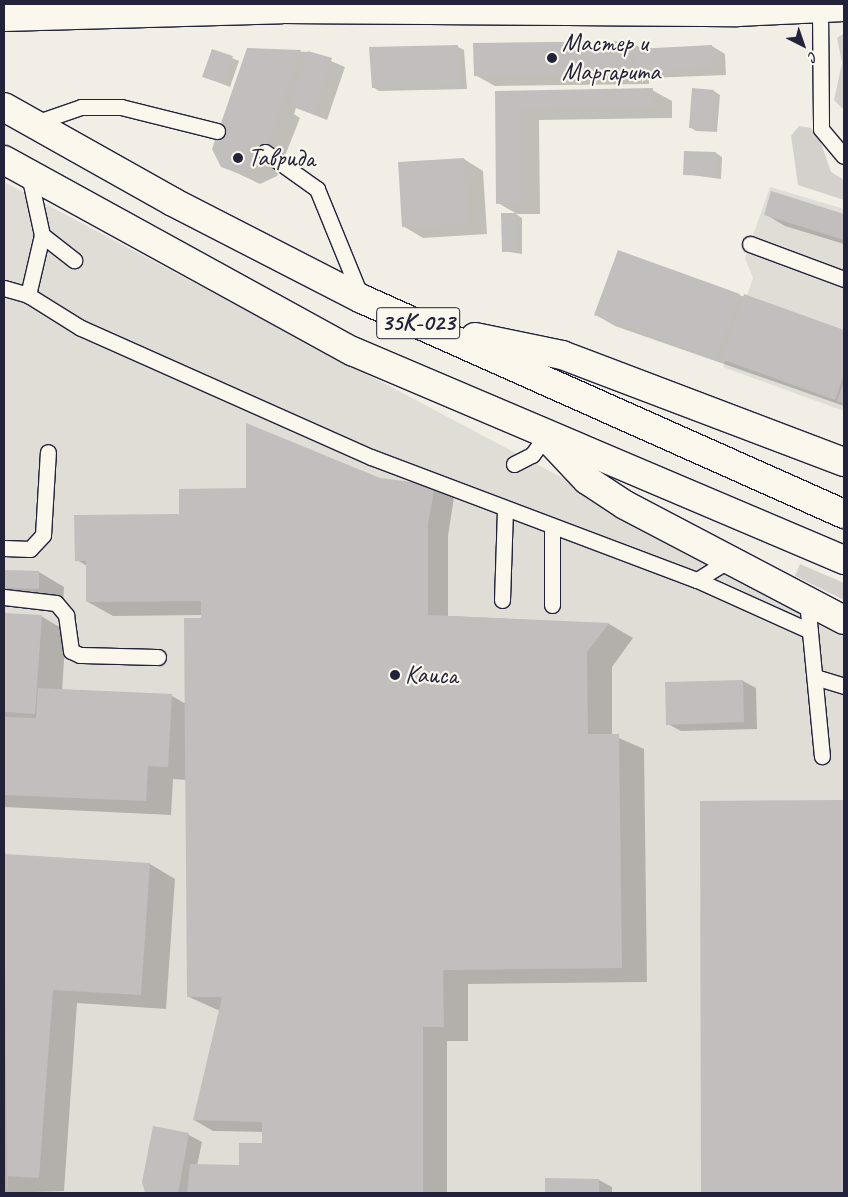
<!DOCTYPE html>
<html>
<head>
<meta charset="utf-8">
<style>
  body { margin:0 }
  #map { position:relative; width:848px; height:1197px; overflow:hidden; background:#f2eee5; font-family:Caveat,sans-serif }
  div>[style] { position:absolute }
  [style*='--x'] { left:calc(var(--x)*1px); top:calc(var(--y)*1px); width:calc(var(--w)*1px); rotate:calc(var(--a)*1deg) }
  .built>* { inset:0; background:#e0dcd6 }
  .green>* { inset:0; background:#d4d1cc }
  .shadow>* { inset:0; background:#0003 }
  .building>* { inset:0; background:#c2bebe }
  .roads { filter:drop-shadow(1px 0 #22223b) drop-shadow(-1px 0 #22223b) drop-shadow(0 1px #22223b) drop-shadow(0 -1px #22223b) }
  .lane>* { height:15px; margin:-7.5px; padding:0 7.5px; transform-origin:7.5px; border-radius:7.5px; background:#fbf7ec }
  .street>* { height:28px; margin:-14px; padding:0 14px; transform-origin:14px; border-radius:14px; background:#fbf7ec }
  .primary>* { height:28px; margin:-14px; padding:0 14px; transform-origin:14px; border-radius:14px; background:#fbf7ec }
  .dots>* { width:14px; height:14px; translate:-50% -50%; box-sizing:border-box; border:2px solid #fbf7ec; border-radius:50% }
  span { translate:-50% -50%; white-space:nowrap; text-align:center; line-height:1.15; -webkit-text-stroke:4.5px #fbf7ec; paint-order:stroke }
  .shield-label span { padding:1px 4px; background:#fbf7ec; border:1px solid; border-radius:4px; -webkit-text-stroke-width:0 }
  .shield-label { font-size:24px; color:#22223b; font-weight:700 }
  .poi-label { font-size:25px; color:#22223b }
  .left { translate:0 -50%; text-align:left }
  .frame { position:absolute; inset:0; border:5px solid #22223b; pointer-events:none }
  .north { position:absolute; left:778px; top:20px; width:50px; height:50px; -webkit-text-stroke:4px #fbf7ec; paint-order:stroke; rotate:139deg; font-size:14px; font-weight:700; line-height:20px; text-align:center; color:#22223b }
  .north::after { content:''; display:block; margin:auto; width:18px; height:22px; background:#22223b; clip-path:polygon(50% 0,100% 100%,50% 72%,0 100%) }
</style>
</head>
<body>
<div id="map">
  <div class="built">
    <i style="clip-path:polygon(4px 182px,844px 627px,844px 1193px,4px 1193px)"></i>
    <i style="clip-path:polygon(770px 187px,844px 209px,844px 411px,723px 367px,753px 278px,745px 258px)"></i>
  </div>
  <div class="green">
    <i style="clip-path:polygon(844px 33px,844px 108px,843px 109px,834px 100px,842px 63px,837px 38px)"></i>
    <i style="clip-path:polygon(799px 126px,811px 128px,819px 137px,831px 172px,844px 180px,844px 200px,798px 185px,791px 136px)"></i>
    <i style="clip-path:polygon(800px 564px,844px 583px,844px 600px,795px 576px)"></i>
  </div>
  <div class="shadow">
    <i style="clip-path:polygon(631px 42px,644px 50px,712px 46px,725px 54px,726px 75px,649px 78px,649px 84px,495px 86px,475px 75px)"></i>
    <i style="clip-path:polygon(458px 47px,464px 50px,467px 89px,379px 91px,373px 87px)"></i>
    <i style="clip-path:polygon(248px 49px,309px 52px,345px 67px,327px 120px,296px 108px,294px 114px,300px 118px,277px 176px,260px 184px,222px 166px)"></i>
    <i style="clip-path:polygon(212px 50px,239px 61px,230px 87px,203px 76px)"></i>
    <i style="clip-path:polygon(652px 90px,672px 101px,672px 118px,539px 120px,540px 214px,516px 214px,522px 218px,522px 254px,503px 251px,503px 215px,517px 214px,498px 203px,497px 92px)"></i>
    <i style="clip-path:polygon(714px 91px,720px 95px,717px 132px,696px 131px,690px 127px)"></i>
    <i style="clip-path:polygon(716px 153px,722px 157px,721px 179px,684px 174px)"></i>
    <i style="clip-path:polygon(464px 159px,483px 171px,487px 234px,423px 238px,403px 226px)"></i>
    <i style="clip-path:polygon(772px 193px,844px 215px,844px 244px,785px 226px,765px 214px)"></i>
    <i style="clip-path:polygon(739px 295px,844px 331px,844px 406px,615px 326px,596px 315px)"></i>
    <i style="clip-path:polygon(380px 479px,435px 486px,454px 497px,448px 536px,448px 616px,609px 624px,633px 638px,612px 667px,612px 735px,644px 749px,647px 982px,468px 984px,468px 1041px,447px 1041px,447px 1193px,146px 1193px,154px 1128px,189px 1135px,202px 1142px,197px 1166px,240px 1167px,263px 1144px,263px 1132px,213px 1131px,194px 1120px,220px 1011px,189px 997px,187px 780px,173px 779px,171px 815px,4px 807px,4px 614px,41px 616px,66px 631px,62px 691px,172px 696px,186px 704px,202px 615px,113px 616px,88px 602px,87px 566px,77px 560px,248px 489px)"></i>
    <i style="clip-path:polygon(4px 571px,39px 572px,64px 587px,63px 603px,4px 601px)"></i>
    <i style="clip-path:polygon(743px 681px,756px 688px,757px 729px,681px 731px,668px 724px)"></i>
    <i style="clip-path:polygon(701px 802px,844px 802px,844px 1193px,702px 1193px)"></i>
    <i style="clip-path:polygon(4px 855px,150px 864px,175px 879px,166px 1009px,77px 1003px,64px 1191px,4px 1193px)"></i>
    <i style="clip-path:polygon(546px 1179px,599px 1180px,612px 1187px,612px 1193px,546px 1193px)"></i>
  </div>
  <div class="building">
    <i style="clip-path:polygon(631px 41px,630px 74px,474px 76px,473px 43px)"></i>
    <i style="clip-path:polygon(458px 45px,461px 86px,372px 88px,369px 47px)"></i>
    <i style="clip-path:polygon(712px 45px,713px 68px,636px 73px,635px 49px)"></i>
    <i style="clip-path:polygon(247px 48px,301px 50px,263px 157px,258px 165px,240px 174px,221px 167px,212px 149px)"></i>
    <i style="clip-path:polygon(212px 49px,233px 56px,223px 84px,202px 77px)"></i>
    <i style="clip-path:polygon(308px 51px,332px 58px,314px 114px,290px 106px)"></i>
    <i style="clip-path:polygon(653px 88px,653px 107px,520px 109px,521px 204px,496px 204px,495px 91px)"></i>
    <i style="clip-path:polygon(692px 88px,714px 90px,711px 129px,689px 128px)"></i>
    <i style="clip-path:polygon(684px 151px,716px 152px,715px 176px,683px 175px)"></i>
    <i style="clip-path:polygon(464px 158px,468px 224px,402px 227px,398px 162px)"></i>
    <i style="clip-path:polygon(771px 191px,844px 214px,844px 240px,764px 215px)"></i>
    <i style="clip-path:polygon(501px 213px,516px 213px,516px 251px,502px 252px)"></i>
    <i style="clip-path:polygon(618px 250px,740px 294px,716px 359px,594px 315px)"></i>
    <i style="clip-path:polygon(744px 294px,844px 330px,844px 375px,835px 400px,721px 359px)"></i>
    <i style="clip-path:polygon(844px 381px,844px 404px,837px 401px)"></i>
    <i style="clip-path:polygon(246px 423px,380px 478px,435px 485px,428px 524px,428px 615px,609px 623px,587px 652px,588px 734px,619px 734px,622px 968px,443px 970px,444px 1027px,423px 1027px,423px 1193px,187px 1193px,190px 1164px,239px 1165px,239px 1143px,262px 1143px,262px 1122px,193px 1120px,222px 997px,187px 997px,184px 618px,201px 618px,201px 601px,86px 602px,86px 561px,75px 561px,74px 515px,179px 514px,179px 489px,246px 488px)"></i>
    <i style="clip-path:polygon(4px 570px,39px 571px,39px 589px,4px 588px)"></i>
    <i style="clip-path:polygon(4px 613px,42px 615px,35px 714px,4px 712px)"></i>
    <i style="clip-path:polygon(743px 680px,744px 722px,666px 725px,665px 682px)"></i>
    <i style="clip-path:polygon(38px 688px,172px 694px,168px 767px,148px 766px,146px 801px,4px 795px,4px 717px,36px 718px)"></i>
    <i style="clip-path:polygon(844px 800px,844px 1193px,701px 1193px,700px 801px)"></i>
    <i style="clip-path:polygon(4px 854px,150px 863px,141px 995px,53px 990px,39px 1178px,8px 1176px,7px 1193px)"></i>
    <i style="clip-path:polygon(153px 1126px,189px 1133px,178px 1193px,145px 1193px,142px 1182px)"></i>
    <i style="clip-path:polygon(545px 1178px,599px 1179px,599px 1193px,545px 1193px)"></i>
  </div>
  <div class="roads">
    <div class="lane">
      <i style="--x:820;--y:8;--w:121;--a:89.5"></i>
      <i style="--x:821;--y:129;--w:35;--a:50"></i>
      <i style="--x:32;--y:124;--w:52;--a:-19.1"></i>
      <i style="--x:81;--y:107;--w:40;--a:0"></i>
      <i style="--x:121;--y:107;--w:99;--a:14"></i>
      <i style="--x:265;--y:152;--w:64;--a:35.4"></i>
      <i style="--x:317;--y:189;--w:117;--a:67.8"></i>
      <i style="--x:29;--y:175;--w:61;--a:77.8"></i>
      <i style="--x:42;--y:235;--w:41;--a:38"></i>
      <i style="--x:42;--y:235;--w:62;--a:103.1"></i>
      <i style="--x:28;--y:295;--w:62;--a:31.9"></i>
      <i style="--x:81;--y:328;--w:317;--a:24"></i>
      <i style="--x:371;--y:457;--w:348;--a:20.7"></i>
      <i style="--x:697;--y:580;--w:124;--a:24.3"></i>
      <i style="--x:750;--y:244;--w:100;--a:20.4"></i>
      <i style="--x:4;--y:288;--w:25;--a:16"></i>
      <i style="--x:514;--y:464;--w:20;--a:-27"></i>
      <i style="--x:532;--y:455;--w:24;--a:-54"></i>
      <i style="--x:552;--y:528;--w:77;--a:90"></i>
      <i style="--x:4;--y:548;--w:26;--a:2"></i>
      <i style="--x:30;--y:549;--w:19;--a:-47"></i>
      <i style="--x:43;--y:535;--w:83;--a:-86.6"></i>
      <i style="--x:697;--y:580;--w:38;--a:-32"></i>
      <i style="--x:4;--y:597;--w:52;--a:6.6"></i>
      <i style="--x:56;--y:603;--w:16;--a:50"></i>
      <i style="--x:66;--y:615;--w:36;--a:82"></i>
      <i style="--x:71;--y:651;--w:10;--a:24"></i>
      <i style="--x:80;--y:655;--w:78;--a:1.5"></i>
      <i style="--x:502;--y:600;--w:91;--a:-88.1"></i>
      <i style="--x:807;--y:601;--w:156;--a:84.5"></i>
      <i style="--x:815;--y:677;--w:30;--a:17"></i>
    </div>
    <div class="street">
      <i style="--x:4;--y:17;--w:278;--a:-1.6"></i>
      <i style="--x:282;--y:9;--w:455;--a:0.4"></i>
      <i style="--x:737;--y:12;--w:107;--a:-2.7"></i>
    </div>
    <div class="primary">
      <i style="--x:4;--y:107;--w:194;--a:29.3"></i>
      <i style="--x:173;--y:202;--w:212;--a:27.2"></i>
      <i style="--x:362;--y:299;--w:528;--a:24.04"></i>
      <i style="--x:4;--y:160;--w:397;--a:28.8"></i>
      <i style="--x:352;--y:351;--w:535;--a:23.02"></i>
      <i style="--x:475;--y:337;--w:89;--a:11.7"></i>
      <i style="--x:562;--y:355;--w:302;--a:20.8"></i>
      <i style="--x:552;--y:443;--w:51;--a:46.6"></i>
      <i style="--x:587;--y:480;--w:45;--a:33.3"></i>
      <i style="--x:625;--y:505;--w:247;--a:27.7"></i>
    </div>
  </div>
  <div class="dots">
    <i style="left:552px;top:58px;background:#22223b"></i>
    <i style="left:238px;top:158px;background:#22223b"></i>
    <i style="left:395px;top:675px;background:#22223b"></i>
  </div>
  <div class="shield-label">
    <span style="left:418px;top:323px">35К-023</span>
  </div>
  <div class="poi-label">
    <span class="left" style="left:562px;top:58px">Мастер и<br>Маргарита</span>
    <span class="left" style="left:248px;top:158px">Таврида</span>
    <span class="left" style="left:405px;top:675px">Каиса</span>
  </div>
  <div class="frame"></div>
  <div class="north">С</div>
</div>
</body>
</html>
